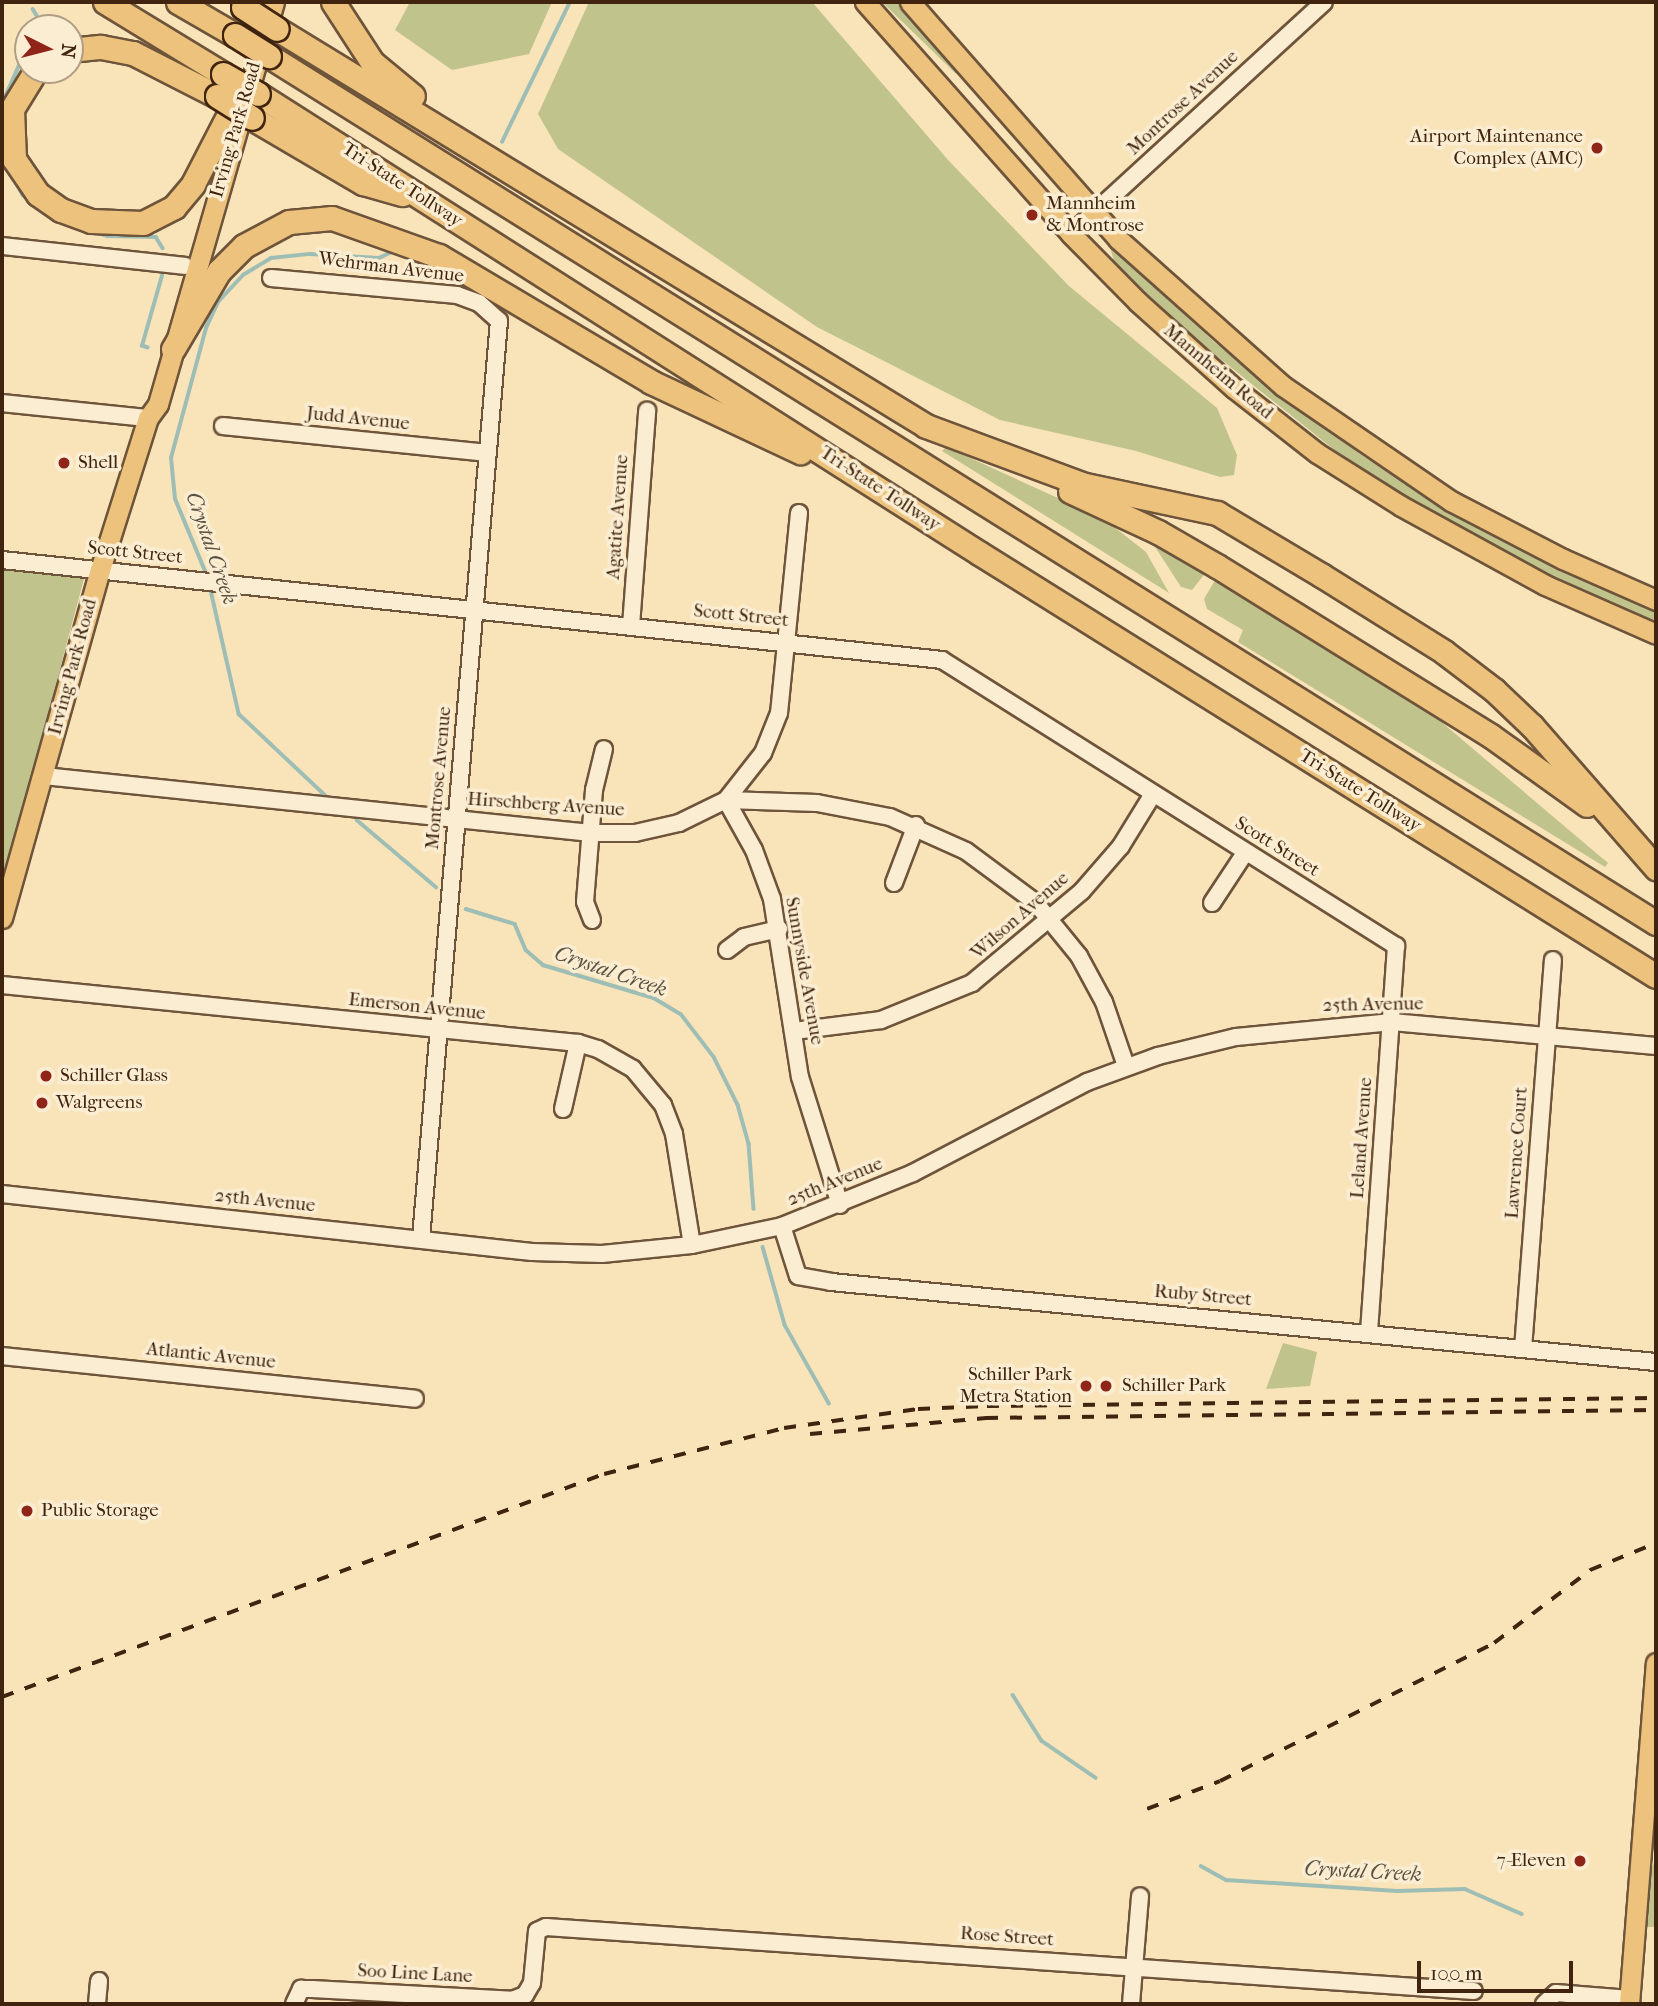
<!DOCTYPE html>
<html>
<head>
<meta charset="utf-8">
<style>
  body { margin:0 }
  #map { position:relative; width:1658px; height:2006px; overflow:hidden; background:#f9e4ba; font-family:"IM FELL French Canon",serif }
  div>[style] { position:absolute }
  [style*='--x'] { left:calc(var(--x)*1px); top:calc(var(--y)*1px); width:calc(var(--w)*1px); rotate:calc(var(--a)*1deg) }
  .green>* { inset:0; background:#c1c38d }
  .stream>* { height:3.5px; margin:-1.75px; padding:0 1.75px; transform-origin:1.75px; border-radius:1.75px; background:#9ebeb5 }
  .roads { filter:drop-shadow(2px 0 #6e543a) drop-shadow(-2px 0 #6e543a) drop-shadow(0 2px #6e543a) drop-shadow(0 -2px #6e543a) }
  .minor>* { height:16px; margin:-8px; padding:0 8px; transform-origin:8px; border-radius:8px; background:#fbedd2 }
  .major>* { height:19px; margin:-9.5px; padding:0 9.5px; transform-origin:9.5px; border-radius:9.5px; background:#ecc27d }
  .highway>* { height:23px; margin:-11.5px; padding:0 11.5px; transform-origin:11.5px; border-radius:11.5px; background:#ecc27d }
  .rail>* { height:3.5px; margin-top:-1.75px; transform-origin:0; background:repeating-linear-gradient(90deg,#40240f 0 12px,transparent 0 24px) }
  .bridges { filter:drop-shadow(2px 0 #40240f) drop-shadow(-2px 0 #40240f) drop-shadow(0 2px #40240f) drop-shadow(0 -2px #40240f) }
  .highway-bridge>* { height:23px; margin:-11.5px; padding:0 11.5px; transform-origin:11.5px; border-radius:11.5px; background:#ecc27d }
  .dots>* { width:19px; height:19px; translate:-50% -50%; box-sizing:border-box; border:4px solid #fbedd2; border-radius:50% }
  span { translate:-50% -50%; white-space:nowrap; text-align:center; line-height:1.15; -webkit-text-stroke:7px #fbedd2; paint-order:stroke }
  .street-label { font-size:19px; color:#40240f }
  .poi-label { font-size:19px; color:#40240f }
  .right { translate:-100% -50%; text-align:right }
  .left { translate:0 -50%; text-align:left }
  .water-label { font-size:21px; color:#5c5241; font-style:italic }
  .frame { position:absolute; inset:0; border:4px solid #40240f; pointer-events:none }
  .north { position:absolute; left:14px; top:14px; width:70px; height:70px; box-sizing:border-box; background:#fbedd2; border:2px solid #b09d84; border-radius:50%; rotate:96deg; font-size:19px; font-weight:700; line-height:28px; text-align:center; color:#40240f }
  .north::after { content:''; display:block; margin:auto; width:24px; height:32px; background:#8f2418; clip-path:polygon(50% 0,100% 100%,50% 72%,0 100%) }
  .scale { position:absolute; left:1417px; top:1961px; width:156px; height:32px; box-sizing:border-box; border:4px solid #40240f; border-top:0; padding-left:9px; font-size:21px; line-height:24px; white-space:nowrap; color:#40240f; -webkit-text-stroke:5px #fbedd2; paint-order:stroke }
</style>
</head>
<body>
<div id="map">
  <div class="green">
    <i style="clip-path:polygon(410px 2px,552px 2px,529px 54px,452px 70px,395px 30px)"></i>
    <i style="clip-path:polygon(589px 2px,812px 2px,949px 161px,1069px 286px,1217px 408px,1237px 455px,1234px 475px,1220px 477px,1136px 451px,1000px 420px,817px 327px,558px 149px,538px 114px)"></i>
    <i style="clip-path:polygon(882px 2px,897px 2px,958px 72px,956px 74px)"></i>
    <i style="clip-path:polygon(1108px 241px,1214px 342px,1364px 457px,1510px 543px,1656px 610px,1656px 622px,1533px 568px,1417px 504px,1342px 456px,1174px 322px,1115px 264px)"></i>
    <i style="clip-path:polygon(946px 447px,1104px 519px,1146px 552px,1169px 593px,942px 451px)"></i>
    <i style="clip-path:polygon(1148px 536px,1207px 571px,1192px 590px,1181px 587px)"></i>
    <i style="clip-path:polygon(2px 566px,85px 575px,2px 886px)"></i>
    <i style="clip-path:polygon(1214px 582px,1223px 582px,1413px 698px,1608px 863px,1605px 867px,1238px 642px,1243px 630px,1207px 609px,1204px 599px)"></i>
    <i style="clip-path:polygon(1283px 1343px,1317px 1352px,1310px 1386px,1266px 1389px)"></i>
    <i style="clip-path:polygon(1656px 1860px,1656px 1927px,1647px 1927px,1651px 1868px)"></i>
  </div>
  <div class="stream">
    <i style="--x:33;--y:9;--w:12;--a:59"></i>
    <i style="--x:39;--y:19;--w:9;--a:103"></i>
    <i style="--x:2;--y:104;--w:64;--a:-66.2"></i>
    <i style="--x:502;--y:142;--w:156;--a:-64.1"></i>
    <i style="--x:2;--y:156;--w:44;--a:61.7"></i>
    <i style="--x:23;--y:195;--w:41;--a:38"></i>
    <i style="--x:55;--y:220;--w:55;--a:16.8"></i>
    <i style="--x:108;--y:236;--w:48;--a:1.2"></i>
    <i style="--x:156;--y:237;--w:13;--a:58"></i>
    <i style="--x:148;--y:348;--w:6;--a:-162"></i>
    <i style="--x:142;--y:346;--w:73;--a:-74.1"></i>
    <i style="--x:207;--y:576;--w:83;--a:-112.6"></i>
    <i style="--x:175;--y:499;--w:41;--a:-95.6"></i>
    <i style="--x:171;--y:458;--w:135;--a:-74.9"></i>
    <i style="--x:206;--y:328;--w:29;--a:-65"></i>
    <i style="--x:218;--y:302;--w:37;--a:-47"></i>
    <i style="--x:243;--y:275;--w:33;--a:-31"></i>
    <i style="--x:271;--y:258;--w:39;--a:-6"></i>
    <i style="--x:310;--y:254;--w:69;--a:3.3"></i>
    <i style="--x:379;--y:258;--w:14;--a:-25"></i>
    <i style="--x:210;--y:586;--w:131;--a:77.2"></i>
    <i style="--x:239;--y:714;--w:120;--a:43.3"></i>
    <i style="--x:357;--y:820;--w:104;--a:40.3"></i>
    <i style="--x:466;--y:909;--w:51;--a:17"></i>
    <i style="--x:515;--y:924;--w:28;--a:67"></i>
    <i style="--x:526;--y:950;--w:23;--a:41"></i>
    <i style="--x:543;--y:965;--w:116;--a:16.6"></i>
    <i style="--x:654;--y:998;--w:31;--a:31"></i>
    <i style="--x:681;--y:1014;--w:54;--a:52.5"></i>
    <i style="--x:714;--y:1057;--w:54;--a:63.4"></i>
    <i style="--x:738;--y:1105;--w:41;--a:74.2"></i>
    <i style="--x:749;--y:1144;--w:65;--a:85.6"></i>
    <i style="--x:763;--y:1247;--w:81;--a:74.2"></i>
    <i style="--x:785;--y:1325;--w:90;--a:60.6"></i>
    <i style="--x:1013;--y:1695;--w:54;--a:57.8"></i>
    <i style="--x:1042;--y:1741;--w:65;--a:34.4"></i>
    <i style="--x:1201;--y:1866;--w:29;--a:29"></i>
    <i style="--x:1226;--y:1880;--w:171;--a:3.7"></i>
    <i style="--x:1397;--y:1891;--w:68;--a:-1.7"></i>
    <i style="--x:1465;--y:1889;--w:62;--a:23.7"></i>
  </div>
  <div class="roads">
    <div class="minor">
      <i style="--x:1071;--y:234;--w:343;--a:-42.5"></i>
      <i style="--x:2;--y:246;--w:184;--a:6.2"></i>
      <i style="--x:271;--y:278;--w:187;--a:5.2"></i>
      <i style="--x:457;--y:295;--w:23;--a:20"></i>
      <i style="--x:479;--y:303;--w:27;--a:42"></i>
      <i style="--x:499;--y:321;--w:921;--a:94.86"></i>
      <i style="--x:2;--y:403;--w:147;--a:5.9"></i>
      <i style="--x:223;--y:426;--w:266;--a:5.8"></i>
      <i style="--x:799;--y:513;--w:201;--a:95.7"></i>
      <i style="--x:779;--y:713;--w:43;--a:111.8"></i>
      <i style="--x:763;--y:753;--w:60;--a:128.2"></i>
      <i style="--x:726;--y:800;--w:57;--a:60.8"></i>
      <i style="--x:754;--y:850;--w:52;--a:69.8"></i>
      <i style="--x:772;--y:899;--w:180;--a:81.1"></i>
      <i style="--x:800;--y:1077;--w:134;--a:72.6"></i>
      <i style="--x:2;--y:560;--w:945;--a:6.07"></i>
      <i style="--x:942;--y:660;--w:537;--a:32.21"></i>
      <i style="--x:1396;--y:946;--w:388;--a:94"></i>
      <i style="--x:631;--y:626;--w:216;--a:-85.7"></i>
      <i style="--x:44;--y:776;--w:550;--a:5.95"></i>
      <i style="--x:591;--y:833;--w:44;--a:0"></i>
      <i style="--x:635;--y:833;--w:45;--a:-12.8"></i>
      <i style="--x:679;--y:823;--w:52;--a:-26.1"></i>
      <i style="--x:726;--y:800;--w:91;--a:1.9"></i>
      <i style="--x:817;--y:803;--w:74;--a:10.9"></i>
      <i style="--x:890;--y:817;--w:83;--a:24.1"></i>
      <i style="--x:966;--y:851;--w:86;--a:36.5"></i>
      <i style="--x:1035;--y:902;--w:70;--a:50.8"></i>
      <i style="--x:1079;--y:956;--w:52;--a:61.5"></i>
      <i style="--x:1104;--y:1002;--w:68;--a:71"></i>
      <i style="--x:894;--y:883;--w:62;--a:-69.2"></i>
      <i style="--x:1212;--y:903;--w:60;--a:-56.6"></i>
      <i style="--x:592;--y:920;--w:19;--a:-111"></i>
      <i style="--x:585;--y:902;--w:112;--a:-85.4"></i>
      <i style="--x:594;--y:790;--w:42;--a:-76.3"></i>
      <i style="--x:727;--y:950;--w:21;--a:-37"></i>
      <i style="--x:744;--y:937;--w:36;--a:-13"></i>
      <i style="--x:2;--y:985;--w:579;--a:5.75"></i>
      <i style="--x:578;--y:1043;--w:21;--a:17"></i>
      <i style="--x:598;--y:1049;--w:40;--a:29.7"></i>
      <i style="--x:633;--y:1069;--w:47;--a:50.2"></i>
      <i style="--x:663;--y:1105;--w:31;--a:69"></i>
      <i style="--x:674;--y:1134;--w:112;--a:80.8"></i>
      <i style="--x:794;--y:1031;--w:88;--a:-7.2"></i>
      <i style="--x:881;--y:1020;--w:98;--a:-22.1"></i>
      <i style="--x:972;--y:983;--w:143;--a:-39.9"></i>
      <i style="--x:1082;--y:891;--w:60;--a:-49.1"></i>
      <i style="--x:1121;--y:846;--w:61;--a:-58.4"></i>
      <i style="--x:563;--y:1109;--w:68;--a:-77.2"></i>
      <i style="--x:2;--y:1194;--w:533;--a:6.25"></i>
      <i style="--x:532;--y:1252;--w:70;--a:1.6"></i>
      <i style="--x:602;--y:1254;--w:90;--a:-5.7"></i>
      <i style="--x:692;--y:1245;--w:92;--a:-11.9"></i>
      <i style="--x:782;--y:1226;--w:141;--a:-22"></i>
      <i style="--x:913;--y:1173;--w:196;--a:-27.6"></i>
      <i style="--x:1087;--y:1082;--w:76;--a:-20.1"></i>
      <i style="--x:1158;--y:1056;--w:80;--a:-13.7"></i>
      <i style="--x:1236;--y:1037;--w:157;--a:-5.5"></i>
      <i style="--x:1392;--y:1022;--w:265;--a:5.2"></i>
      <i style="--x:782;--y:1226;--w:52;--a:72.3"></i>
      <i style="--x:798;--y:1276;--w:34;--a:10"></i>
      <i style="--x:831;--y:1282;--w:829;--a:5.54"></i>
      <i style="--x:1523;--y:1349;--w:390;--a:-85.6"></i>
      <i style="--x:2;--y:1356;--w:415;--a:5.9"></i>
      <i style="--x:97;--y:2004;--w:23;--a:-85"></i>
      <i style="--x:294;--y:2004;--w:17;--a:-65"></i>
      <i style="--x:301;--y:1989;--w:11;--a:0"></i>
      <i style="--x:312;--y:1989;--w:200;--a:3.1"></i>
      <i style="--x:512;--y:2000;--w:14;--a:-21"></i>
      <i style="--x:525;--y:1995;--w:14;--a:-60"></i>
      <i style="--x:532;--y:1983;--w:52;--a:-84.5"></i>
      <i style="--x:537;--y:1931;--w:10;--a:-24"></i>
      <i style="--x:546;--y:1927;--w:930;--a:3.95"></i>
      <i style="--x:1131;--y:2004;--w:108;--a:-85.2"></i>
      <i style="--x:1544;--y:2004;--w:16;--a:-43"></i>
      <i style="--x:1556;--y:1993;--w:74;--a:4.6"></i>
    </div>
    <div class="major">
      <i style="--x:865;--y:2;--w:310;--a:48.4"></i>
      <i style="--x:1071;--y:234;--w:95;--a:45.4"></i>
      <i style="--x:1138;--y:302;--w:129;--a:41.9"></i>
      <i style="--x:1234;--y:388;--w:105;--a:38.1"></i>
      <i style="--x:1317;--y:453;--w:99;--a:32.2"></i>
      <i style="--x:1401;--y:506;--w:164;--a:28.7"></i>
      <i style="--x:1545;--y:585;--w:121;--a:23.8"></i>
      <i style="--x:910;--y:2;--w:315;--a:48.7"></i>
      <i style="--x:1118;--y:239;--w:221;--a:41.7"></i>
      <i style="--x:1283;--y:386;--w:204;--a:34.4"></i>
      <i style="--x:1451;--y:501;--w:126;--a:27.4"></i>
      <i style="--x:1563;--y:559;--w:102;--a:23.8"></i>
      <i style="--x:2;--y:918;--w:362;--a:-74.3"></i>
      <i style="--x:100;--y:570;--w:159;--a:-72.5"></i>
      <i style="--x:148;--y:418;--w:17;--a:-54"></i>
      <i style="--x:158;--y:404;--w:418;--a:-73.9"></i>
      <i style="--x:1629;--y:2004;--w:342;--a:-85.5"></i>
    </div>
    <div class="highway">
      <i style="--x:105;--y:2;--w:138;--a:31.4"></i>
      <i style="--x:178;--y:2;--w:66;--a:30.1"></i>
      <i style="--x:333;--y:2;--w:72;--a:57"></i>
      <i style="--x:372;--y:62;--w:53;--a:39.7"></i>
      <i style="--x:277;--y:29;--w:761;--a:31.45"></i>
      <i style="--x:926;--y:426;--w:170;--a:20.4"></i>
      <i style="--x:1085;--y:485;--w:135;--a:12"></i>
      <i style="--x:1217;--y:513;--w:121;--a:30.8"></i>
      <i style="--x:1321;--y:575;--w:145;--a:32"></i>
      <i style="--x:1444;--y:652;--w:63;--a:37.2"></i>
      <i style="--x:1494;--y:690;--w:52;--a:43.5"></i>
      <i style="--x:1532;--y:726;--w:189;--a:48.9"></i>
      <i style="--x:70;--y:50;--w:31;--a:-6"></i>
      <i style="--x:101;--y:47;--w:33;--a:11"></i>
      <i style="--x:133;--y:53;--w:94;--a:27.1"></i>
      <i style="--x:269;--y:56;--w:1636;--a:32.01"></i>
      <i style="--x:36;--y:70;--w:46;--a:121.6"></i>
      <i style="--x:12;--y:109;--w:50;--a:87.7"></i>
      <i style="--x:14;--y:159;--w:42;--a:55.6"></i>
      <i style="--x:38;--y:194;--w:28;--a:35"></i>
      <i style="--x:61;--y:210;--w:32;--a:20"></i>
      <i style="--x:91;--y:221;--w:52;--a:2.2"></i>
      <i style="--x:143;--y:223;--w:35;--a:-27"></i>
      <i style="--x:174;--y:207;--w:30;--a:-50"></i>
      <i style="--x:193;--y:184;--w:72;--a:-62.7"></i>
      <i style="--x:258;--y:94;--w:855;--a:32.48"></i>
      <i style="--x:979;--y:553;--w:798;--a:32"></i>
      <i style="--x:252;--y:118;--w:129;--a:30.4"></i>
      <i style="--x:363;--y:183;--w:41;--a:15.8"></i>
      <i style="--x:173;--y:349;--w:91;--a:-59.5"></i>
      <i style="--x:219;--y:271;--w:35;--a:-45"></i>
      <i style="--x:244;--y:246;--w:51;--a:-28.1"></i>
      <i style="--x:289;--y:222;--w:43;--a:-5.3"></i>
      <i style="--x:332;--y:218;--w:114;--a:19.6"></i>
      <i style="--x:439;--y:256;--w:247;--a:30.7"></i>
      <i style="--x:651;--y:382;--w:165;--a:25.2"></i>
      <i style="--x:1070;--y:491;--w:97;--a:25"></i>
      <i style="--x:1158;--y:532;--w:68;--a:30"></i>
      <i style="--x:1217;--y:566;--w:322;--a:31.8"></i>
      <i style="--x:1491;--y:736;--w:118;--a:35.7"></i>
    </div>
  </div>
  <div class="rail">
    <i style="--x:810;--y:1434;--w:177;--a:-5.2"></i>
    <i style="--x:986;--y:1418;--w:670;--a:-0.68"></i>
    <i style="--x:2;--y:1697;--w:642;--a:-20.33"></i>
    <i style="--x:604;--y:1474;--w:186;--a:-14.3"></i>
    <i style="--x:784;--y:1428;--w:135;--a:-8.1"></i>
    <i style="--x:918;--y:1409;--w:69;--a:-2.5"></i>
    <i style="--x:987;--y:1406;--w:669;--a:-0.69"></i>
    <i style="--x:1147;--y:1809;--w:78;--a:-21"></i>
    <i style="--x:1220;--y:1781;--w:307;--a:-26.7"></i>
    <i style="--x:1494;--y:1643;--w:121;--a:-37.2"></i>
    <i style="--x:1590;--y:1570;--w:71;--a:-22.2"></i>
  </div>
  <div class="bridges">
    <div class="highway-bridge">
      <i style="--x:243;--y:7;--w:40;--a:32.9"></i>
      <i style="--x:235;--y:35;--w:40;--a:32"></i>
      <i style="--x:223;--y:74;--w:40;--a:29.7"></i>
      <i style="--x:217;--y:96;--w:41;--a:32.2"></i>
    </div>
  </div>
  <div class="dots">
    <i style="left:1597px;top:148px;background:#8f2418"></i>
    <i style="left:1032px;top:215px;background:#8f2418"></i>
    <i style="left:64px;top:463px;background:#8f2418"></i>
    <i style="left:46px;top:1076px;background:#8f2418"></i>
    <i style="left:42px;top:1103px;background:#8f2418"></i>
    <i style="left:1086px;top:1386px;background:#8f2418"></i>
    <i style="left:1106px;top:1386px;background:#8f2418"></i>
    <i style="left:27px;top:1511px;background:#8f2418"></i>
    <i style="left:1580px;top:1861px;background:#8f2418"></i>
  </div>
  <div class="street-label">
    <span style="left:1183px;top:103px;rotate:-43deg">Montrose Avenue</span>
    <span style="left:236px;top:130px;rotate:-74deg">Irving Park Road</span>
    <span style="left:402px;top:185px;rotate:33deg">Tri-State Tollway</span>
    <span style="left:391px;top:268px;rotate:7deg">Wehrman Avenue</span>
    <span style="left:1218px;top:372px;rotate:40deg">Mannheim Road</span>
    <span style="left:358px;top:419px;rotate:6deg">Judd Avenue</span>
    <span style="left:880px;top:489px;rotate:33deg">Tri-State Tollway</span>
    <span style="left:618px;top:517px;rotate:-86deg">Agatite Avenue</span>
    <span style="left:135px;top:553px;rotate:6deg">Scott Street</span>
    <span style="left:741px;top:616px;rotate:6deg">Scott Street</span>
    <span style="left:73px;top:667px;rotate:-75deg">Irving Park Road</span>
    <span style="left:439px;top:778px;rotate:-85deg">Montrose Avenue</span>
    <span style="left:1360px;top:791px;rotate:32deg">Tri-State Tollway</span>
    <span style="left:546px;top:805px;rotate:4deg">Hirschberg Avenue</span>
    <span style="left:1277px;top:847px;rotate:32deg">Scott Street</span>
    <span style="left:1020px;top:916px;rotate:-41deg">Wilson Avenue</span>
    <span style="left:804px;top:971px;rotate:80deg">Sunnyside Avenue</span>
    <span style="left:1373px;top:1005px;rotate:-1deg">25th Avenue</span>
    <span style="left:417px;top:1007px;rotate:6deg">Emerson Avenue</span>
    <span style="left:1362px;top:1138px;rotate:-86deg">Leland Avenue</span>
    <span style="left:1517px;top:1153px;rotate:-86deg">Lawrence Court</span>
    <span style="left:835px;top:1182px;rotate:-22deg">25th Avenue</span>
    <span style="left:265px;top:1201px;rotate:6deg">25th Avenue</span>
    <span style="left:1203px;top:1296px;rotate:5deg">Ruby Street</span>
    <span style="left:211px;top:1356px;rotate:6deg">Atlantic Avenue</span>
    <span style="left:1007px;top:1937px;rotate:4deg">Rose Street</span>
    <span style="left:415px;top:1974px;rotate:3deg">Soo Line Lane</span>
  </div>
  <div class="poi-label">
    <span class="right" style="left:1583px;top:148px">Airport Maintenance<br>Complex (AMC)</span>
    <span class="left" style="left:1046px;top:215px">Mannheim<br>&amp; Montrose</span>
    <span class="left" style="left:78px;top:463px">Shell</span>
    <span class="left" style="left:60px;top:1076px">Schiller Glass</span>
    <span class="left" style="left:56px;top:1103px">Walgreens</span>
    <span class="right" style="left:1072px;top:1386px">Schiller Park<br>Metra Station</span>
    <span class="left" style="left:1122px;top:1386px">Schiller Park</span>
    <span class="left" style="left:41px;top:1511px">Public Storage</span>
    <span class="right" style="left:1566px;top:1861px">7-Eleven</span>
  </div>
  <div class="water-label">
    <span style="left:212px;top:548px;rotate:71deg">Crystal Creek</span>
    <span style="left:611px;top:971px;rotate:19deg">Crystal Creek</span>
    <span style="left:1363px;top:1871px;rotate:3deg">Crystal Creek</span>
  </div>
  <div class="frame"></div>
  <div class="north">N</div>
  <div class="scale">100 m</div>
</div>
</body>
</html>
